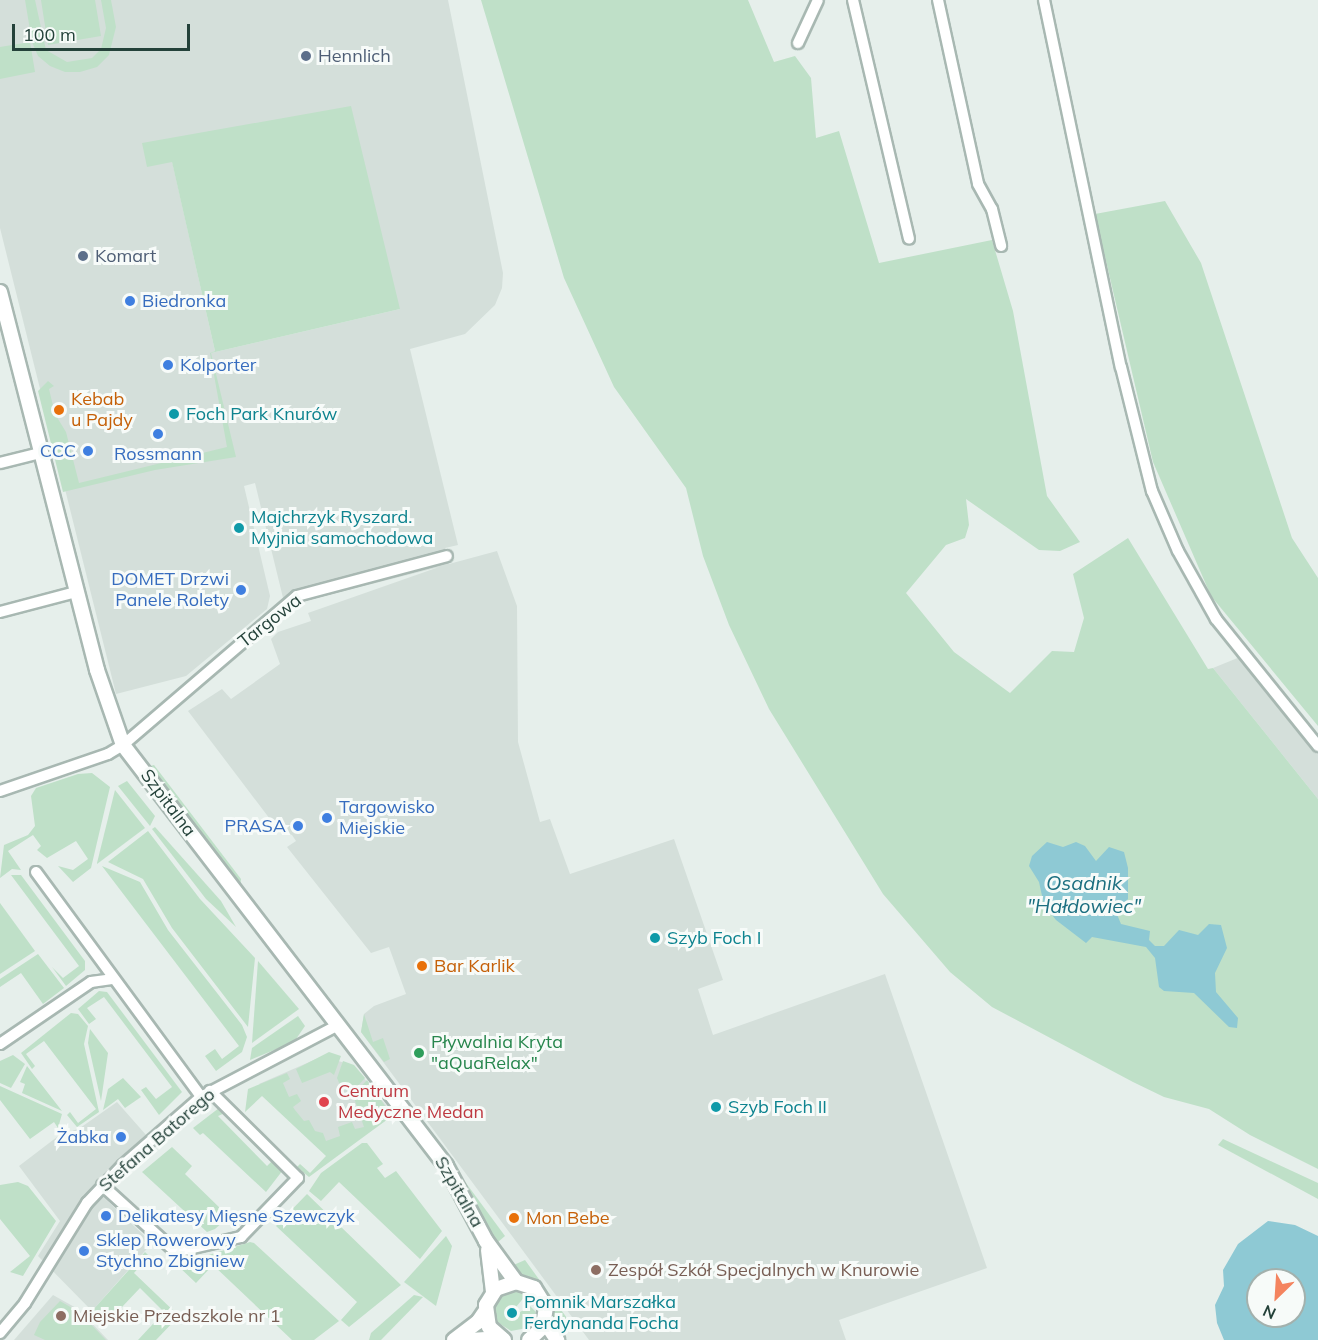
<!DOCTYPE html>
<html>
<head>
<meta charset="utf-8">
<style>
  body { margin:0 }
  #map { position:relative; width:1318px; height:1340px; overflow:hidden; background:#e6efeb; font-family:Mulish,sans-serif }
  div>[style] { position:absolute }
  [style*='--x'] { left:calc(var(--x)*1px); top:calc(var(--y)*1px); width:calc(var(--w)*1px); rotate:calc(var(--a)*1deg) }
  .built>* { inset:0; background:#d4dfda }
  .green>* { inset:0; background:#bfe0c8 }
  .water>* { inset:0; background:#8ec9d4 }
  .roads { filter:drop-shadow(2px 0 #a8b8b2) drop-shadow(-2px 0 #a8b8b2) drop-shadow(0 2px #a8b8b2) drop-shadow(0 -2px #a8b8b2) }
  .minor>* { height:10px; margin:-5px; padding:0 5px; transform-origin:5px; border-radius:5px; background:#fff }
  .tertiary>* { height:14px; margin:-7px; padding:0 7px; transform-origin:7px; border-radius:7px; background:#fff }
  .dots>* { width:16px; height:16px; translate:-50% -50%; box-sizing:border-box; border:3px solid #f7fbf9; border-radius:50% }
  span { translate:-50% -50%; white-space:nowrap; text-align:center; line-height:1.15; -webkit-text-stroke:6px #f7fbf9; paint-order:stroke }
  .service-label { font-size:18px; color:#4e5e75 }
  .left { translate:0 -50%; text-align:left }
  .shop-label { font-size:18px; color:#366cbe }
  .right { translate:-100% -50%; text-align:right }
  .food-label { font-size:18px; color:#c56008 }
  .culture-label { font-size:18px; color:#0d838f }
  .street-label { font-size:18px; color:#24423a }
  .leisure-label { font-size:18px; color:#27864d }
  .health-label { font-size:18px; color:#be3a42 }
  .education-label { font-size:18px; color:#785e54 }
  .water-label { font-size:20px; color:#1c6f80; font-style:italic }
  .north { position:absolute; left:1246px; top:1268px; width:60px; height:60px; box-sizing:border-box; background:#f7fbf9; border:2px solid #a3b1ad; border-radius:50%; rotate:205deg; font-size:16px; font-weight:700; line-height:24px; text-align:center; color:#24423a }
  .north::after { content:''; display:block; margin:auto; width:21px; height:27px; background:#f4845f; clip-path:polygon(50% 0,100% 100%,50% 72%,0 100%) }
  .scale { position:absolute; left:12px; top:24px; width:178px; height:27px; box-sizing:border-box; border:3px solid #24423a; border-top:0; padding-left:8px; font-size:18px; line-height:21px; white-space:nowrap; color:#24423a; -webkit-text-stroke:4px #f7fbf9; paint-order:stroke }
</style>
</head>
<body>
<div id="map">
  <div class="built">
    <i style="clip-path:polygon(evenodd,0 0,448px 0,503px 273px,502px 288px,495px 305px,465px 334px,410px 349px,458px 545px,445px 548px,449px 564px,497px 551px,517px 606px,518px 742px,540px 822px,550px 819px,570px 874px,674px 839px,723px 980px,698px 989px,713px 1035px,885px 974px,987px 1268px,839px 1320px,846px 1340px,589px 1340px,361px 1032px,364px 1014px,374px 1006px,406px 994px,389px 947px,371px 953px,287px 847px,296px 841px,292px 835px,279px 831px,188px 711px,222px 689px,231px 699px,280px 664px,271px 639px,278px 632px,311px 621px,308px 613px,439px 567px,285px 606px,255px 483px,244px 486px,270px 596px,267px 609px,186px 676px,116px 694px,0 228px,0 0,172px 161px,400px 309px,211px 353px,215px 351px,172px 161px)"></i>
    <i style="clip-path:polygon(1240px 657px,1318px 753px,1318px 799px,1213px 668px)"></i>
    <i style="clip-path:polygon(323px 1056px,354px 1066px,394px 1115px,335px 1155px,259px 1084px)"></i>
    <i style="clip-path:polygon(117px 1102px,154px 1144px,99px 1193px,152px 1243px,92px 1311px,38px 1256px,60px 1221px,19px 1166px,57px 1137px,80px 1128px)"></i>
    <i style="clip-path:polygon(53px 1295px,78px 1309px,108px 1340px,14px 1340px)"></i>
  </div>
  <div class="green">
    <i style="clip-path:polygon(25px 0,35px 0,46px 50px,67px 62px,92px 58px,101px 49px,106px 28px,101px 0,111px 0,116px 27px,109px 55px,97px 67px,80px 72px,65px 72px,50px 66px,38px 56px,32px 42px)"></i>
    <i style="clip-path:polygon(41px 0,95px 0,101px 36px,48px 45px)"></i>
    <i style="clip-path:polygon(481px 0,748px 0,774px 62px,795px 56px,811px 78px,816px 138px,839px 131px,879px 263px,992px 240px,1013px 311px,1047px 496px,1080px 542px,1060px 551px,1039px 550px,966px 499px,969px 525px,965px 538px,946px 545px,906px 593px,954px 652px,1010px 693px,1052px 651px,1074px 652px,1084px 618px,1073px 574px,1128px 538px,1208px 669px,1213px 668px,1318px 799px,1318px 1169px,1250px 1135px,1209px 1109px,1164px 1097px,1133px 1082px,992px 1007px,950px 972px,883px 894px,769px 709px,729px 625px,703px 556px,686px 488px,614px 387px,564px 278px)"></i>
    <i style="clip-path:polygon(30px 42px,35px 72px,0 79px,0 47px)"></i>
    <i style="clip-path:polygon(351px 106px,400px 309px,211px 353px,236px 457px,155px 470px,63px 492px,38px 391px,48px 381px,54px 386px,49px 389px,55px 414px,66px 432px,79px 483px,227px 447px,210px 353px,215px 351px,172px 162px,147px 167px,142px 143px)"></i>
    <i style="clip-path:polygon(1165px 201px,1201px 263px,1292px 538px,1318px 578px,1318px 726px,1211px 596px,1153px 462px,1095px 214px)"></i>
    <i style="clip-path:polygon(154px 765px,241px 879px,240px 888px,147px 767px)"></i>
    <i style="clip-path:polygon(92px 773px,110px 787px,91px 868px,73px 882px,58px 866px,73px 870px,88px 859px,76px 841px,47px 858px,37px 850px,41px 846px,33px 835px,8px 851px,21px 870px,12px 869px,0 878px,4px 845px,28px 835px,35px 826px,31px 796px,36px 788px,78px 774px)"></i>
    <i style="clip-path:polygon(127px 781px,155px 816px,150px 826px,118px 786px)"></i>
    <i style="clip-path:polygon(115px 790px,145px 828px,97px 864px,97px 863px)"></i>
    <i style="clip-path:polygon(155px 827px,221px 901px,236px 927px,206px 899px,152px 829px)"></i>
    <i style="clip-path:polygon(148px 831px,200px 899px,255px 958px,248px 1027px,172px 928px,143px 879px,108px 862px)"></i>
    <i style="clip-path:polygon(102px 866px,140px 882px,168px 930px,242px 1025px,247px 1037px,242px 1052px,216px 1071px,205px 1056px,215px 1049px,222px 1059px,239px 1046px)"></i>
    <i style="clip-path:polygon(11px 875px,21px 875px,85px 961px,85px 970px,66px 986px,52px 967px,63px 978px,79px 966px)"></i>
    <i style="clip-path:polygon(0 903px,35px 951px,0 974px)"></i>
    <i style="clip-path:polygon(38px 954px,64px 988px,43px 1004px,21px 973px,0 987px,0 979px)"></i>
    <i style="clip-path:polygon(258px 961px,299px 1009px,252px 1043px)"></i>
    <i style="clip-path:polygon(99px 991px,107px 992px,182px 1092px,159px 1115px,141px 1090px,146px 1087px,156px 1099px,172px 1087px,104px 997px,87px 1008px,96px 1019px,89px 1024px,78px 1009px)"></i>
    <i style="clip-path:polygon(71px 1013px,78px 1014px,88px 1026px,84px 1044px,99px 1112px,77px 1127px,67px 1115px,70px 1112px,78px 1123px,96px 1109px,44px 1041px,26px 1054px,35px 1066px,32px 1069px,21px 1053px)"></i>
    <i style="clip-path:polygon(364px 1014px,373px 1042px,383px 1038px,390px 1059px,384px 1062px,361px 1032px)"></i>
    <i style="clip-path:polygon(298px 1016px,305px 1026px,294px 1042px,250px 1060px,252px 1048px)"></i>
    <i style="clip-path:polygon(90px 1029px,108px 1053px,101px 1101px,88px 1043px)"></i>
    <i style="clip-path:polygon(329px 1052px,341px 1056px,334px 1075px,330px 1072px,302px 1083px,296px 1069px)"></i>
    <i style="clip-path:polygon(13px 1055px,25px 1064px,11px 1088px,0 1083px,0 1061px)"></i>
    <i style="clip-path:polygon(343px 1061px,354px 1065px,365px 1078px,351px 1093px,348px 1088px,342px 1090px,337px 1078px)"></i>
    <i style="clip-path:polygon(27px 1066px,62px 1111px,22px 1093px,25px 1084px,20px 1082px)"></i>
    <i style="clip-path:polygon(287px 1073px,290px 1079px,283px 1083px,289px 1097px,297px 1094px,301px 1101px,293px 1107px,295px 1110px,304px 1121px,309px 1120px,315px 1131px,323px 1133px,326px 1141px,340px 1136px,338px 1127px,352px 1122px,355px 1129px,364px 1127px,353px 1095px,367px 1080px,392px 1116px,309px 1177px,297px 1167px,300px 1164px,310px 1173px,326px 1156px,262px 1096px,245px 1112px,248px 1089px)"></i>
    <i style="clip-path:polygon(123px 1078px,141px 1097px,125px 1108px,118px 1099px,103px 1110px,108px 1089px)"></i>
    <i style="clip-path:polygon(0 1086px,62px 1114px,58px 1128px,54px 1122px,30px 1139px,0 1100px)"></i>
    <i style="clip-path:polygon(219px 1108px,225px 1113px,218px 1116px,267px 1166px,273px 1160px,283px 1170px,266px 1192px,203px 1133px,200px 1135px,193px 1128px)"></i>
    <i style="clip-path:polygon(1223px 1139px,1318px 1183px,1318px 1199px,1218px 1145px)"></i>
    <i style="clip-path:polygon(362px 1143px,367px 1143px,383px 1164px,377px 1168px,385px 1178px,396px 1171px,442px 1231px,420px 1259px,339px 1182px,321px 1201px,309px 1191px,321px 1173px)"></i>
    <i style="clip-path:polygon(172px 1147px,192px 1166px,185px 1174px,223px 1211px,219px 1216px,224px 1221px,215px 1229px,207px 1232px,142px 1172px)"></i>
    <i style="clip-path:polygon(463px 1179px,505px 1236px,498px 1242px,495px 1242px)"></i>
    <i style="clip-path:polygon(18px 1182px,28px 1186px,56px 1221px,23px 1276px,10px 1272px,30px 1256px,0 1219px,0 1185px)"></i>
    <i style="clip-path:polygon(307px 1194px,401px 1285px,349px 1327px,341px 1320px,357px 1302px,276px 1226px)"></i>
    <i style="clip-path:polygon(446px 1236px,452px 1246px,436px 1306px,404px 1282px)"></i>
    <i style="clip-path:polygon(250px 1242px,254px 1243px,339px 1321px,314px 1340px,292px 1340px,213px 1265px,196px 1283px,177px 1265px)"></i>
    <i style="clip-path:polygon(145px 1252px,149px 1256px,134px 1273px,179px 1316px,156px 1340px,138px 1340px,164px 1312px,140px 1288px,105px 1325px,92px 1311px)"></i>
    <i style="clip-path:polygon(525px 1260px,572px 1325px,558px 1334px,545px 1290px,509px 1267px)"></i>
    <i style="clip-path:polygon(517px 1290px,526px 1295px,516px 1307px,520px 1312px,530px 1306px,536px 1312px,527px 1328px,511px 1331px,497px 1322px,495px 1305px,503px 1294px)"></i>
    <i style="clip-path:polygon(414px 1295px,423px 1297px,381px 1340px,369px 1340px,371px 1333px)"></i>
    <i style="clip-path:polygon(60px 1301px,79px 1312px,106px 1340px,45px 1340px,34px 1335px,40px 1322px)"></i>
  </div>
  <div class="water">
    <i style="clip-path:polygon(1047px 842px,1063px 847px,1076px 842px,1085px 846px,1096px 861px,1109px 847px,1124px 852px,1128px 868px,1128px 899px,1116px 912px,1121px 924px,1150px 931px,1149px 940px,1155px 946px,1164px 946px,1179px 930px,1198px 935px,1209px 924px,1221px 925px,1227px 948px,1215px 973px,1216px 992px,1238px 1018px,1237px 1028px,1229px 1027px,1194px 993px,1164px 991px,1159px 987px,1155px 958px,1146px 947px,1092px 937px,1086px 943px,1056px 920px,1044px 905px,1039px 882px,1029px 866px,1032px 856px)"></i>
    <i style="clip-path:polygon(evenodd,1268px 1221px,1295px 1225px,1318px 1236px,1318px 1340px,1224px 1340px,1217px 1323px,1215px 1305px,1224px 1286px,1223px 1270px,1238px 1244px,1268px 1221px,1258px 1280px,1294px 1280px,1294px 1316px,1258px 1316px,1258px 1280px)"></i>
  </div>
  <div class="roads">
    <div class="minor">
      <i style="--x:853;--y:0;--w:245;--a:76.8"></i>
      <i style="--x:938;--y:0;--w:188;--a:77.7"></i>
      <i style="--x:978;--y:184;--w:29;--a:61"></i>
      <i style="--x:992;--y:209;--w:38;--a:76"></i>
      <i style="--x:1044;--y:0;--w:375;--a:78.2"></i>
      <i style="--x:1121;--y:367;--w:128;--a:76"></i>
      <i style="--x:1152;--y:491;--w:65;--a:66.6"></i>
      <i style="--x:1178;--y:551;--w:78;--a:60.8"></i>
      <i style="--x:1216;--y:619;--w:163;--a:51.2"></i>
      <i style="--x:798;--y:43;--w:47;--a:-65.1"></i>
      <i style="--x:0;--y:463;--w:41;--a:-14"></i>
      <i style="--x:0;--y:612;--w:79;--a:-14.7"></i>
      <i style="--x:0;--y:791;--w:114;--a:-18.9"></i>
      <i style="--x:108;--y:754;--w:17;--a:-31"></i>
      <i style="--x:123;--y:745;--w:229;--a:-40.6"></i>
      <i style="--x:297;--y:596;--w:155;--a:-14.9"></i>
      <i style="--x:36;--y:872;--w:279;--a:53.7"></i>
      <i style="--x:0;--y:1044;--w:110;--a:-34.3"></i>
      <i style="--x:91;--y:982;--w:21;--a:-8"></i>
      <i style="--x:102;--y:1185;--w:100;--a:42.2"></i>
      <i style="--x:176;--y:1252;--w:67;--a:-13"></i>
      <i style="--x:241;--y:1237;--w:82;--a:-46"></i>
      <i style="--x:298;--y:1178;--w:124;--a:-135.3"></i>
      <i style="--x:0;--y:1333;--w:39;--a:-50"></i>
      <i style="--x:25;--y:1303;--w:118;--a:-58.2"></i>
      <i style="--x:87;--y:1203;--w:52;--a:-46.5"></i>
      <i style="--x:123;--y:1165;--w:103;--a:-41.1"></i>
      <i style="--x:201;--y:1097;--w:155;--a:-27.7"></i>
    </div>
    <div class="tertiary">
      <i style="--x:0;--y:292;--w:390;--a:75.6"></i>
      <i style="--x:97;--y:670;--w:79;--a:70.9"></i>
      <i style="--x:123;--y:745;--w:531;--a:52.5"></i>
      <i style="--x:446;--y:1166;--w:85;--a:61.9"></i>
      <i style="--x:486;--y:1241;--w:51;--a:53.8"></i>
      <i style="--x:488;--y:1250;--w:42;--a:83.2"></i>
      <i style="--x:545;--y:1322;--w:22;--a:56"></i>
      <i style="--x:454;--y:1340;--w:30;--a:-37"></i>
      <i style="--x:478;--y:1322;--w:14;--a:-56"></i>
      <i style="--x:471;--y:1340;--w:30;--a:-4"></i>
      <i style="--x:504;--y:1340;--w:20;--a:-139"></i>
      <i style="--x:489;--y:1327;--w:22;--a:-98"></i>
      <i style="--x:486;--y:1305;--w:19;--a:-58"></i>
      <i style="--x:496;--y:1289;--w:21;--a:-19"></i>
      <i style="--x:516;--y:1282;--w:19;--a:18"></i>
      <i style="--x:534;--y:1288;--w:22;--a:58"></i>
      <i style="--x:546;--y:1307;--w:20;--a:99"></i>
      <i style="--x:543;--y:1327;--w:19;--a:137"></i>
    </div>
  </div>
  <div class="dots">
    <i style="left:306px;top:56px;background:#5c6f8a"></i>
    <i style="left:83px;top:256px;background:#5c6f8a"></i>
    <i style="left:130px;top:301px;background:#3f7fe0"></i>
    <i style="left:168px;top:365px;background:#3f7fe0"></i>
    <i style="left:59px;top:410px;background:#e8710a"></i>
    <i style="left:174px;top:414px;background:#0f9aa8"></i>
    <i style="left:158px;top:434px;background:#3f7fe0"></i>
    <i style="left:88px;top:451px;background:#3f7fe0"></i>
    <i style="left:239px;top:528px;background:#0f9aa8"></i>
    <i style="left:241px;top:590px;background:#3f7fe0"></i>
    <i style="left:327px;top:818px;background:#3f7fe0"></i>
    <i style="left:298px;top:826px;background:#3f7fe0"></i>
    <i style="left:655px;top:938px;background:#0f9aa8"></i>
    <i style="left:422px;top:966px;background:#e8710a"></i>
    <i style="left:419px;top:1053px;background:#2e9e5b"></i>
    <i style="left:324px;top:1102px;background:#e0444e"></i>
    <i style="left:716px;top:1107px;background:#0f9aa8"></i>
    <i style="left:121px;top:1137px;background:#3f7fe0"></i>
    <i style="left:106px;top:1216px;background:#3f7fe0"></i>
    <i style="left:514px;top:1218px;background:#e8710a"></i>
    <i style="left:84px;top:1251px;background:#3f7fe0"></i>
    <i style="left:596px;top:1270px;background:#8d6e63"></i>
    <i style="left:512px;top:1313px;background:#0f9aa8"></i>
    <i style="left:61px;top:1316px;background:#8d6e63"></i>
  </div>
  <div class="service-label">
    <span class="left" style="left:318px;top:56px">Hennlich</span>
    <span class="left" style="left:95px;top:256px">Komart</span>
  </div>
  <div class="shop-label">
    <span class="left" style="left:142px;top:301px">Biedronka</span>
    <span class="left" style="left:180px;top:365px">Kolporter</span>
    <span class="right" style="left:76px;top:451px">CCC</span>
    <span style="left:158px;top:454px">Rossmann</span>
    <span class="right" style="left:229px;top:590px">DOMET Drzwi<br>Panele Rolety</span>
    <span class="left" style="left:339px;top:818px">Targowisko<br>Miejskie</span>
    <span class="right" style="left:286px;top:826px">PRASA</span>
    <span class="right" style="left:109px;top:1137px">Żabka</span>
    <span class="left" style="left:118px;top:1216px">Delikatesy Mięsne Szewczyk</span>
    <span class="left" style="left:96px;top:1251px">Sklep Rowerowy<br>Stychno Zbigniew</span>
  </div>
  <div class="food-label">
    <span class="left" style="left:71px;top:410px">Kebab<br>u Pajdy</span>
    <span class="left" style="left:434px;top:966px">Bar Karlik</span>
    <span class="left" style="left:526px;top:1218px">Mon Bebe</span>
  </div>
  <div class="culture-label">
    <span class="left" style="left:186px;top:414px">Foch Park Knurów</span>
    <span class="left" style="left:251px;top:528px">Majchrzyk Ryszard.<br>Myjnia samochodowa</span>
    <span class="left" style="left:667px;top:938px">Szyb Foch I</span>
    <span class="left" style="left:728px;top:1107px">Szyb Foch II</span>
    <span class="left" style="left:524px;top:1313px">Pomnik Marszałka<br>Ferdynanda Focha</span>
  </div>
  <div class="street-label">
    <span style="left:270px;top:621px;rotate:-38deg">Targowa</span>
    <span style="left:168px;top:803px;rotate:53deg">Szpitalna</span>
    <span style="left:157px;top:1140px;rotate:-41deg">Stefana Batorego</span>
    <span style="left:459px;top:1192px;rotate:60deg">Szpitalna</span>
  </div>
  <div class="leisure-label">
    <span class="left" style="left:431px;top:1053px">Pływalnia Kryta<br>"aQuaRelax"</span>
  </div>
  <div class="health-label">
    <span class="left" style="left:338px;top:1102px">Centrum<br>Medyczne Medan</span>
  </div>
  <div class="education-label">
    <span class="left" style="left:608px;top:1270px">Zespół Szkół Specjalnych w Knurowie</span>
    <span class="left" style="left:73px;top:1316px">Miejskie Przedszkole nr 1</span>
  </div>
  <div class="water-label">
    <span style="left:1084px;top:894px">Osadnik<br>"Hałdowiec"</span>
  </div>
  <div class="north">N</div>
  <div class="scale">100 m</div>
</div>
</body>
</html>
